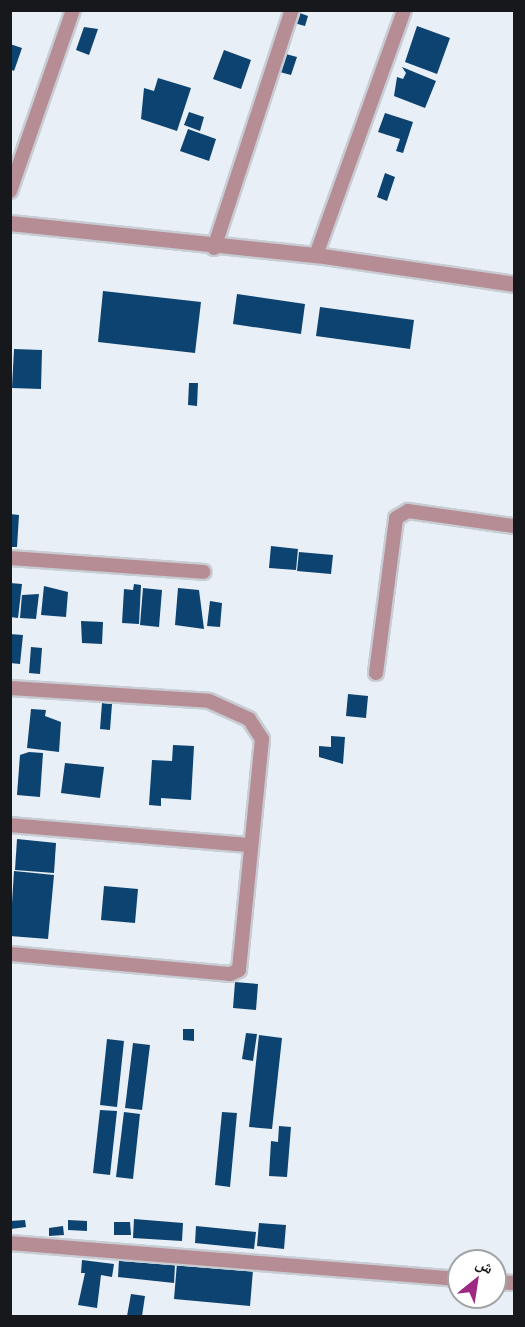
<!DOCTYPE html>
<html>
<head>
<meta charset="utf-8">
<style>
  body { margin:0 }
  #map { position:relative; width:525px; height:1327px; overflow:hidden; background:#e9eff6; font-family:Lato,"Noto Naskh Arabic",sans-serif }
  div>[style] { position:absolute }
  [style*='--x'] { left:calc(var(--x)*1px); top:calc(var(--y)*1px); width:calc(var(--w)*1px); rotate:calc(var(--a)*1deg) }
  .building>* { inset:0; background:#0c4370 }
  .roads { filter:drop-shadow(2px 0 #c7cdd3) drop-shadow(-2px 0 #c7cdd3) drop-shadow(0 2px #c7cdd3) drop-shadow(0 -2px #c7cdd3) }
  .minor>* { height:14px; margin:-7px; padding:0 7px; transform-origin:7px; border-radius:7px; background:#b68c95 }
  .tertiary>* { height:15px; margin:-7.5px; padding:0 7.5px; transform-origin:7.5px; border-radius:7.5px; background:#b68c95 }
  span { translate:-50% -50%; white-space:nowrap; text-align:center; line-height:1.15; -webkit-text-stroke:6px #fff; paint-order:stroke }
  .frame { position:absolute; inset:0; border:12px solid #16181b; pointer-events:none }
  .north { position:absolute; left:447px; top:1249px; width:60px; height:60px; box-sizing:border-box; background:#fff; border:2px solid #a2a3a4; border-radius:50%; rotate:30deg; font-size:16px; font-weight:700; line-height:24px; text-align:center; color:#16181b }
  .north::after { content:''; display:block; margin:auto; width:21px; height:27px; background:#9e2882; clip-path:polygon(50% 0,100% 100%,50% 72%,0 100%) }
</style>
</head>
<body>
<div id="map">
  <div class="building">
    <i style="clip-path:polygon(297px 12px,308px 16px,305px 26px,294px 23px)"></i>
    <i style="clip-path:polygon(417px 26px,450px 38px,437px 74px,405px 62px)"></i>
    <i style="clip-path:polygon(84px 27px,98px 29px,89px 55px,76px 50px)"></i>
    <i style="clip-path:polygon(10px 44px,22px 48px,14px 71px,10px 69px)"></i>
    <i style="clip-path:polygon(224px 50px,251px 60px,241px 89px,213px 79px)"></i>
    <i style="clip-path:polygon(282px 53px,297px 57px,291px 75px,276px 71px)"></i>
    <i style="clip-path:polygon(402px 67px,436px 81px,425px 108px,394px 96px,397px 77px,403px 79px,406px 73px)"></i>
    <i style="clip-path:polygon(158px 78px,191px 88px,177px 131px,141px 119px,144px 88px,154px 91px)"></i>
    <i style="clip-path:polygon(189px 112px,204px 117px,200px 131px,184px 125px)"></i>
    <i style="clip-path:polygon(385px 113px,413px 122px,403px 153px,396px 151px,400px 139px,378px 132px)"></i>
    <i style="clip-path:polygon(188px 129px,216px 139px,209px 161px,180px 151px)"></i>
    <i style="clip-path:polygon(385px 173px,395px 177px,387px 201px,377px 197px)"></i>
    <i style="clip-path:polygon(103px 291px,201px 302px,195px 353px,98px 342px)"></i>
    <i style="clip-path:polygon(237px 294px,305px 304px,301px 334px,233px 324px)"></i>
    <i style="clip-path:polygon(320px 307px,414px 320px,410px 349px,316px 336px)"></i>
    <i style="clip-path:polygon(14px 349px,42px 350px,41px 389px,12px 388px)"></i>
    <i style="clip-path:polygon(189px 383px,198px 383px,197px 406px,188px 405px)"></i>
    <i style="clip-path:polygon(10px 514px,19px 515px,17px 547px,10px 547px)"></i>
    <i style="clip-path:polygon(271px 546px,298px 549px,296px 570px,269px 568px)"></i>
    <i style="clip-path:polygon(299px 552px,333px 555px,331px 574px,297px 571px)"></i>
    <i style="clip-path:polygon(10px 583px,22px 584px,18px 618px,10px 617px)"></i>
    <i style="clip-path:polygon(134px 584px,141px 585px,139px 624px,122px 623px,124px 589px,133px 590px)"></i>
    <i style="clip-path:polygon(44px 586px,68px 592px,66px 617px,41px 615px)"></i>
    <i style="clip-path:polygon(143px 588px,162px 590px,159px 627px,140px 625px)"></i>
    <i style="clip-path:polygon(178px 588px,199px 590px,204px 629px,175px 625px)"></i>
    <i style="clip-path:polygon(39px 594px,36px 619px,20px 618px,22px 595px)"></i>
    <i style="clip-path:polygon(210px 601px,222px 603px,220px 627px,207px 626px)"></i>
    <i style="clip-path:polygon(81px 621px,103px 622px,102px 644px,82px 643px)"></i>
    <i style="clip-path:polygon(10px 634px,23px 635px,20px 664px,10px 663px)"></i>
    <i style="clip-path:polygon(31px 647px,42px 648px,40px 674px,29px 673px)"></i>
    <i style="clip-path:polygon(348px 694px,368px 696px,366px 718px,346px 716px)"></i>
    <i style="clip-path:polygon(102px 703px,112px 704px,110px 730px,100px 729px)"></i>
    <i style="clip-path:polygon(31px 709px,46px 710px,45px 716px,61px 722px,59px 752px,27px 748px)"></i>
    <i style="clip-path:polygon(331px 736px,345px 737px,343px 764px,319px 757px,319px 746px,331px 747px)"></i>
    <i style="clip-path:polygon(173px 745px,194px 746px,191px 800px,161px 798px,161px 806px,149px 805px,152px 760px,172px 761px)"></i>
    <i style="clip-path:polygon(29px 752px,43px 753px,40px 797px,17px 795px,20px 755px)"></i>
    <i style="clip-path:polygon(65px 763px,104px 767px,100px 798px,61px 793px)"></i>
    <i style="clip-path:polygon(17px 839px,56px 843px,54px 873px,15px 870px)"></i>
    <i style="clip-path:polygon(14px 871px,54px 875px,48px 939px,10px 936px)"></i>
    <i style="clip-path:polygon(104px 886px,138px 889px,135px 923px,101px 920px)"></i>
    <i style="clip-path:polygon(235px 982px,258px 984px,256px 1010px,233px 1008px)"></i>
    <i style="clip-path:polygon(183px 1029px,194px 1029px,194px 1041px,183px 1040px)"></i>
    <i style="clip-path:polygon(246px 1033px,257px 1034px,253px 1061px,242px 1059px)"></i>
    <i style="clip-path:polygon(259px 1035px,282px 1038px,272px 1129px,249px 1127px)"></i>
    <i style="clip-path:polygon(107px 1039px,124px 1041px,117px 1107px,100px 1105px)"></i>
    <i style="clip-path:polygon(133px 1043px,150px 1045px,142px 1110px,125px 1108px)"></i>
    <i style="clip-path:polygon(100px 1110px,117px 1111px,110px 1175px,93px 1173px)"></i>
    <i style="clip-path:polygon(124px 1112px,140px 1114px,133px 1179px,116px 1177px)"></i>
    <i style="clip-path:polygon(222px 1112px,237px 1113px,230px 1187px,215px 1185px)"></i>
    <i style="clip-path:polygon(279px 1126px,291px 1127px,287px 1177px,269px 1176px,271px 1141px,278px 1142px)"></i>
    <i style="clip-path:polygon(134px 1219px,183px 1223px,182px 1241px,133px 1238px)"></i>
    <i style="clip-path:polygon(25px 1220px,26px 1227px,11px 1229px,10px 1221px)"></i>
    <i style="clip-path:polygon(68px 1220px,87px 1221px,87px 1231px,68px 1230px)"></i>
    <i style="clip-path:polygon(114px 1222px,130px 1222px,131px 1235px,114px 1235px)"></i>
    <i style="clip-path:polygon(259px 1223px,286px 1225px,284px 1249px,257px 1246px)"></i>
    <i style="clip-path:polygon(63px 1226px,64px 1235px,49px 1236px,49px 1228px)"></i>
    <i style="clip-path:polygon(196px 1226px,256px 1232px,254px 1249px,195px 1243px)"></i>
    <i style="clip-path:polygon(82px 1260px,114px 1264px,112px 1277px,101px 1275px,97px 1308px,78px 1305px,85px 1273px,81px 1273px)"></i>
    <i style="clip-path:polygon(119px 1260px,175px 1265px,174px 1283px,118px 1277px)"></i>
    <i style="clip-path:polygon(177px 1263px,253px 1270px,250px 1306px,174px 1299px)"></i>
    <i style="clip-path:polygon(131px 1294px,145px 1296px,142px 1316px,127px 1316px)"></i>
  </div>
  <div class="roads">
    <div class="minor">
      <i style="--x:10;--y:191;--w:192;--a:-70.8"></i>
      <i style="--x:214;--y:248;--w:250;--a:-71.9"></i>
      <i style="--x:316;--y:255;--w:260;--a:-70.2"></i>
      <i style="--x:10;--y:558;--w:194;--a:4.1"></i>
      <i style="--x:376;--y:673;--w:156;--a:-82.6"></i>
      <i style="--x:396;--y:518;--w:14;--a:-30"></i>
      <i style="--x:408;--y:511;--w:107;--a:8.1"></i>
      <i style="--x:10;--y:688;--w:199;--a:3.7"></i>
      <i style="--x:209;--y:701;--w:44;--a:24.2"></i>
      <i style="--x:249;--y:719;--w:24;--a:57"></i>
      <i style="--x:262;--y:739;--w:232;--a:95.7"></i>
      <i style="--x:239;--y:970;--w:10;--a:156"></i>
      <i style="--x:230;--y:974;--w:221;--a:-174.8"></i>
      <i style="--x:10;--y:825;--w:241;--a:4.8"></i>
      <i style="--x:10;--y:1243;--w:450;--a:4.6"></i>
      <i style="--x:495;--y:1282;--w:19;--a:3"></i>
    </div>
    <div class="tertiary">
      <i style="--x:10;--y:223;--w:308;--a:6"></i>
      <i style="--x:316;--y:255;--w:200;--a:8.3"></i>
    </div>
  </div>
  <div class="frame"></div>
  <div class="north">ش</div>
</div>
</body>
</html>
